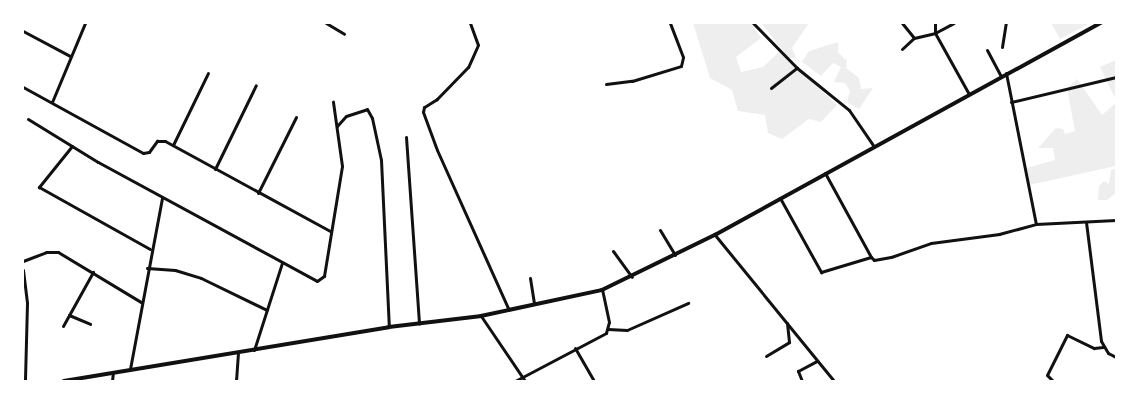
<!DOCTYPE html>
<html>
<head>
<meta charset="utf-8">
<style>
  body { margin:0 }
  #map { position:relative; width:1139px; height:404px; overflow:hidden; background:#fff; font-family:"PT Sans Narrow",sans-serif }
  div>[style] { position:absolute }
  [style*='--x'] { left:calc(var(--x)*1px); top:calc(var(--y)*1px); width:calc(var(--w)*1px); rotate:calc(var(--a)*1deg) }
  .green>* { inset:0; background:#eee }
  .minor>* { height:3px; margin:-1.5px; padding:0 1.5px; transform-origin:1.5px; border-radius:1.5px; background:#111 }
  .tertiary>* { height:3.5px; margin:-1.75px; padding:0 1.75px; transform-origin:1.75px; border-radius:1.75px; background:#111 }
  span { translate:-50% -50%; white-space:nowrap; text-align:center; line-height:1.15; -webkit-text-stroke:3.5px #fff; paint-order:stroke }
  .frame { position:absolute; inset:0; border:24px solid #fff; pointer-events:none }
</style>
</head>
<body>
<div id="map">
  <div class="green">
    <i style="clip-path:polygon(693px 23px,751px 23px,761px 38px,736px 57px,741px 72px,763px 67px,779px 52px,837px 105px,821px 122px,809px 119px,782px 139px,768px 133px,765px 115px,738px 111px,732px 90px,710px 78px)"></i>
    <i style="clip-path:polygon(761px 23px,809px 23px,792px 48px,796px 58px,789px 58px)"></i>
    <i style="clip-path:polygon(1051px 23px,1090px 23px,1060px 39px)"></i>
    <i style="clip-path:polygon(838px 42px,838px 52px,847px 61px,846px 68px,859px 78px,861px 89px,873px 88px,859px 109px,847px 102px,850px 91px,845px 83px,834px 82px,841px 67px,833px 63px,821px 76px,802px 62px,809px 51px)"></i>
    <i style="clip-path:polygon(1116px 60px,1116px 100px,1100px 67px)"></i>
    <i style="clip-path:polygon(1077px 79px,1102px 115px,1116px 103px,1116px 166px,1029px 185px,1027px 168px,1055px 160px,1053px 148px,1038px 148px,1056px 128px,1063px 129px,1065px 134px,1075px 131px,1067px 88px)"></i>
    <i style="clip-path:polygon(1116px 168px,1116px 193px,1107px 200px,1098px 200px,1099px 186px,1104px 181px,1109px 184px,1111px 170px)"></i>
  </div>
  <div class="minor">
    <i style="--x:326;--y:23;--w:21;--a:31"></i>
    <i style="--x:470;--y:23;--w:23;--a:70"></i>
    <i style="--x:478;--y:45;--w:24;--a:114"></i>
    <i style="--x:468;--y:67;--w:45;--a:134.1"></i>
    <i style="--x:437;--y:99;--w:15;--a:148"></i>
    <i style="--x:424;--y:107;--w:5;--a:101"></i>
    <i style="--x:423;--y:112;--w:40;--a:69.8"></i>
    <i style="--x:437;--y:150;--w:175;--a:65.8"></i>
    <i style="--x:753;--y:23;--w:63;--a:45.6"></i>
    <i style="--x:797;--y:68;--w:67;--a:38.9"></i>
    <i style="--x:849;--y:110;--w:42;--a:55.6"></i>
    <i style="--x:902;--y:23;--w:19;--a:51"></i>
    <i style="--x:935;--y:23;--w:10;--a:90"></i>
    <i style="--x:935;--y:33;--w:21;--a:-28"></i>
    <i style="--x:23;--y:31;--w:53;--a:28"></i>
    <i style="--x:1002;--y:47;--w:24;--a:-81"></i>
    <i style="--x:902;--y:49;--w:16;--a:-43"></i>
    <i style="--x:914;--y:38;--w:22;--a:-13"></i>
    <i style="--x:935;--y:33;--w:70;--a:60.9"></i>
    <i style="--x:987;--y:50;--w:30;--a:62"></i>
    <i style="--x:1006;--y:73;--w:154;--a:78.8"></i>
    <i style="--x:1036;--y:224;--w:80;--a:-2.9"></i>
    <i style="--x:606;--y:84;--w:26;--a:-7"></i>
    <i style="--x:632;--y:81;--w:51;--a:-17"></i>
    <i style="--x:681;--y:66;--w:9;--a:-77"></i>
    <i style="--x:683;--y:57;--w:36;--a:-111"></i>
    <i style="--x:23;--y:87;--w:137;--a:28.8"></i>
    <i style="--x:143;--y:153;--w:6;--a:-9"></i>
    <i style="--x:149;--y:152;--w:14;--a:-54"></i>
    <i style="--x:157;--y:141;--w:8;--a:0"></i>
    <i style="--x:165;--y:141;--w:188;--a:28.6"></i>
    <i style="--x:771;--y:88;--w:33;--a:-38"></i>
    <i style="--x:52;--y:102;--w:86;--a:-67.3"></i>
    <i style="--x:1011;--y:102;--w:108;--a:-13.4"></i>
    <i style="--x:28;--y:119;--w:82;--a:31.6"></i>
    <i style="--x:98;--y:162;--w:249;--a:28.5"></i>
    <i style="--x:317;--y:281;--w:9;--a:-36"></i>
    <i style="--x:324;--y:276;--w:111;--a:-80.7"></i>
    <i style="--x:342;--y:166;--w:65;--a:-98"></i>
    <i style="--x:337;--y:126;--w:13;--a:-48"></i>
    <i style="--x:346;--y:116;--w:22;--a:-18"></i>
    <i style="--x:367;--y:109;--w:10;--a:61"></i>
    <i style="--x:372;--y:118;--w:43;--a:77.9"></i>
    <i style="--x:381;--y:160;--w:167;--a:87.3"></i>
    <i style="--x:406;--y:137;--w:187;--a:86"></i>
    <i style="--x:173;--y:145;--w:80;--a:-64.1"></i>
    <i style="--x:72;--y:146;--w:53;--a:128.8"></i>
    <i style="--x:39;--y:187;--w:127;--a:29.2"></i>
    <i style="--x:215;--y:169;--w:93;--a:-64"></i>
    <i style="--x:825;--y:173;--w:96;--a:61.3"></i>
    <i style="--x:258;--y:193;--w:85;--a:-63.4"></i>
    <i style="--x:780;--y:198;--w:85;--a:61"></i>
    <i style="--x:821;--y:272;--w:52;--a:-16.7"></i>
    <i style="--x:871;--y:257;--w:4;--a:45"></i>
    <i style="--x:874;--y:260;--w:17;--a:-10"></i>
    <i style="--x:891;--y:257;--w:42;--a:-19.3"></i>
    <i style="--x:931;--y:243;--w:69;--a:-7.5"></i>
    <i style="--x:999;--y:234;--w:38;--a:-15"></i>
    <i style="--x:1086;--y:222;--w:120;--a:82.8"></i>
    <i style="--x:1101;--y:341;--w:14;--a:60"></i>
    <i style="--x:1108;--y:353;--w:9;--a:27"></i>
    <i style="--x:660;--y:230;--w:29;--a:59"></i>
    <i style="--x:715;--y:235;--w:188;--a:50.8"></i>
    <i style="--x:613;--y:251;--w:32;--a:54"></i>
    <i style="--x:23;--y:261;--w:25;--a:-21"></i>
    <i style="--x:46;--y:252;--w:12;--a:0"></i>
    <i style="--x:58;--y:252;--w:97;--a:31.1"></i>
    <i style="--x:147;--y:268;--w:28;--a:4"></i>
    <i style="--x:175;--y:270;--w:27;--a:17"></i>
    <i style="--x:201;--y:278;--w:73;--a:25.9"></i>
    <i style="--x:23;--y:270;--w:33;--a:83"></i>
    <i style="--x:27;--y:303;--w:78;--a:91.5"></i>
    <i style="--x:530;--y:278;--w:26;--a:81"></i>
    <i style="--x:69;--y:315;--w:23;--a:23"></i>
    <i style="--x:481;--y:316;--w:78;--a:55.9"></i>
    <i style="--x:63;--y:326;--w:62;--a:-60.9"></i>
    <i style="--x:608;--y:329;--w:19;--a:3"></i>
    <i style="--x:627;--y:330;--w:67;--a:-23.9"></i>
    <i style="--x:575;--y:348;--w:38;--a:60"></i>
    <i style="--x:254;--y:350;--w:91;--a:-72.2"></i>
    <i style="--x:766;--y:356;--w:27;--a:-31"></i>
    <i style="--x:789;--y:342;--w:19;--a:-96"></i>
    <i style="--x:130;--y:369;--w:174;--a:-79.4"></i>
    <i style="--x:112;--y:381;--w:9;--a:-84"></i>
    <i style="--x:236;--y:381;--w:28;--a:-86"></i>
    <i style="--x:515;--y:381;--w:103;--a:-27.8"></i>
    <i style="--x:606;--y:333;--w:11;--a:-75"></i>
    <i style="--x:609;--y:322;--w:33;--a:-102"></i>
    <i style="--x:638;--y:381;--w:11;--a:0"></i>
    <i style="--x:802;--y:381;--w:11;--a:-112"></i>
    <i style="--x:798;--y:371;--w:21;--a:-28"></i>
    <i style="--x:1053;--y:381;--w:8;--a:-135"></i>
    <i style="--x:1047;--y:375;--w:45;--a:-63.4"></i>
    <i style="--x:1067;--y:335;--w:30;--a:26"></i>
    <i style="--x:1094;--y:348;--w:9;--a:-6"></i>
  </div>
  <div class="tertiary">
    <i style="--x:64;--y:381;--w:329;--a:-9.4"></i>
    <i style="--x:389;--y:327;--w:93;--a:-6.8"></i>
    <i style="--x:481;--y:316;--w:124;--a:-12.1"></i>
    <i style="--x:602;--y:290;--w:126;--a:-26"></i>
    <i style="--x:715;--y:235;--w:440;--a:-28.8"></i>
  </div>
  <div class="frame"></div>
</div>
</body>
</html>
